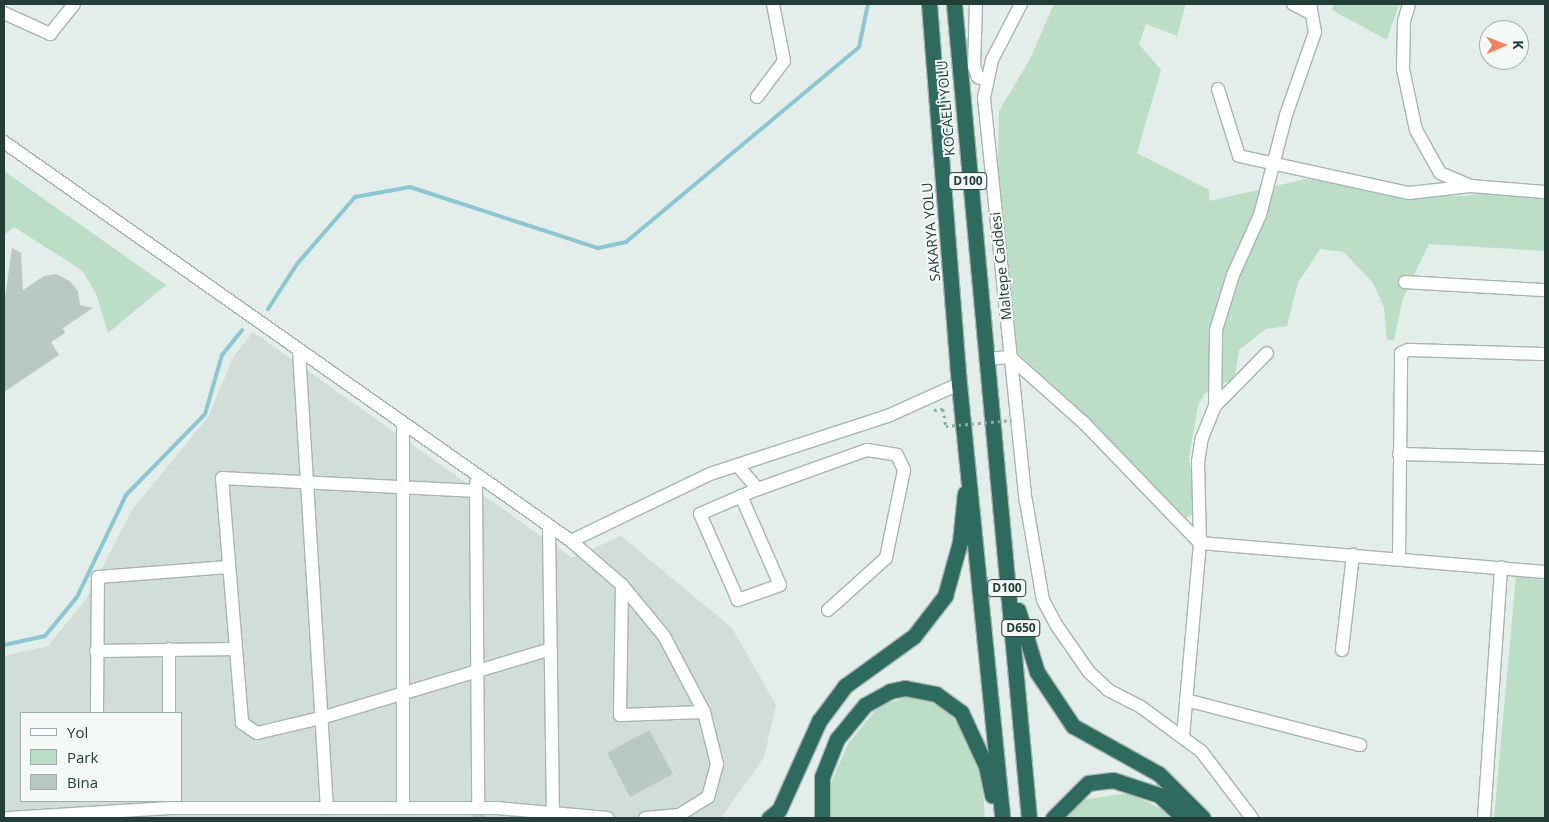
<!DOCTYPE html>
<html>
<head>
<meta charset="utf-8">
<style>
  body { margin:0 }
  #map { position:relative; width:1549px; height:822px; overflow:hidden; background:#e3ede9; font-family:"Open Sans",sans-serif }
  div>[style] { position:absolute }
  [style*='--x'] { left:calc(var(--x)*1px); top:calc(var(--y)*1px); width:calc(var(--w)*1px); rotate:calc(var(--a)*1deg) }
  .built>* { inset:0; background:#d1ddd8 }
  .green>* { inset:0; background:#bcdec6 }
  .stream>* { height:4px; margin:-2px; padding:0 2px; transform-origin:2px; border-radius:2px; background:#8cc6d1 }
  .building>* { inset:0; background:#b9c8c2 }
  .minor-tunnel>* { height:12px; margin-top:-6px; transform-origin:0; background:repeating-linear-gradient(90deg,#bdcac5 0 12px,transparent 0 18px) }
  .path>* { height:2.5px; margin-top:-1.25px; transform-origin:0; background:repeating-linear-gradient(90deg,#84b0a3 0 2.5px,transparent 0 6.5px) }
  .roads { filter:drop-shadow(1px 0 #a6b5b0) drop-shadow(-1px 0 #a6b5b0) drop-shadow(0 1px #a6b5b0) drop-shadow(0 -1px #a6b5b0) }
  .minor>* { height:12px; margin:-6px; padding:0 6px; transform-origin:6px; border-radius:6px; background:#fff }
  .highway>* { height:15px; margin:-7.5px; padding:0 7.5px; transform-origin:7.5px; border-radius:7.5px; background:#2f6a5f }
  .path-bridge>* { height:2.5px; margin-top:-1.25px; transform-origin:0; background:repeating-linear-gradient(90deg,#84b0a3 0 2.5px,transparent 0 6.5px) }
  span { translate:-50% -50%; white-space:nowrap; text-align:center; line-height:1.15; -webkit-text-stroke:4px #f4f9f7; paint-order:stroke }
  .shield-label span { padding:1px 4px; background:#f4f9f7; border:1px solid; border-radius:4px; -webkit-text-stroke-width:0 }
  .shield-label { font-size:12px; color:#233e37; font-weight:700 }
  .street-label { font-size:14px; color:#233e37 }
  .frame { position:absolute; inset:0; border:5px solid #233e37; pointer-events:none }
  .legend { position:absolute; left:20px; top:712px; width:162px; height:90px; box-sizing:border-box; background:#f4f9f7; border:1px solid #a0aeaa; margin:0; padding:6px 9px; list-style:none; font-size:15px; color:#233e37 }
  .legend li { display:flex; align-items:center; gap:10px; height:25px }
  .legend b { width:25px; border:1px solid #a0aeaa }
  .north { position:absolute; left:1479px; top:20px; width:50px; height:50px; box-sizing:border-box; background:#f4f9f7; border:1px solid #a0aeaa; border-radius:50%; rotate:89deg; font-size:14px; font-weight:700; line-height:20px; text-align:center; color:#233e37 }
  .north::after { content:''; display:block; margin:auto; width:18px; height:22px; background:#f1845e; clip-path:polygon(50% 0,100% 100%,50% 72%,0 100%) }
</style>
</head>
<body>
<div id="map">
  <div class="built">
    <i style="clip-path:polygon(evenodd,253px 332px,572px 558px,621px 536px,732px 628px,776px 705px,764px 757px,721px 818px,4px 818px,4px 656px,48px 646px,86px 599px,132px 510px,208px 417px,234px 356px,253px 332px,21px 713px,181px 713px,181px 801px,21px 801px,21px 713px)"></i>
  </div>
  <div class="green">
    <i style="clip-path:polygon(1057px 4px,1186px 4px,1177px 36px,1146px 24px,1139px 44px,1161px 70px,1137px 153px,1209px 190px,1209px 201px,1306px 179px,1426px 196px,1465px 196px,1491px 192px,1545px 198px,1545px 251px,1429px 244px,1403px 298px,1394px 340px,1387px 340px,1384px 307px,1373px 283px,1344px 252px,1320px 249px,1298px 283px,1287px 326px,1266px 329px,1239px 350px,1234px 382px,1225px 382px,1204px 394px,1198px 406px,1189px 457px,1197px 511px,1186px 518px,1017px 352px,998px 167px,999px 111px,1030px 59px,1053px 6px)"></i>
    <i style="clip-path:polygon(1334px 4px,1399px 4px,1387px 40px,1332px 10px)"></i>
    <i style="clip-path:polygon(4px 171px,166px 285px,108px 333px,97px 296px,83px 271px,14px 227px,4px 235px)"></i>
    <i style="clip-path:polygon(1516px 576px,1545px 580px,1545px 818px,1494px 818px)"></i>
    <i style="clip-path:polygon(913px 695px,945px 708px,965px 734px,981px 766px,985px 818px,831px 818px,830px 785px,848px 744px,879px 706px)"></i>
    <i style="clip-path:polygon(1129px 793px,1163px 810px,1170px 818px,1067px 818px,1082px 800px)"></i>
  </div>
  <div class="stream">
    <i style="--x:268;--y:309;--w:54;--a:-57.2"></i>
    <i style="--x:297;--y:264;--w:89;--a:-49.1"></i>
    <i style="--x:355;--y:197;--w:56;--a:-10.3"></i>
    <i style="--x:410;--y:187;--w:198;--a:18"></i>
    <i style="--x:598;--y:248;--w:29;--a:-12"></i>
    <i style="--x:626;--y:242;--w:304;--a:-39.9"></i>
    <i style="--x:859;--y:47;--w:44;--a:-78.2"></i>
    <i style="--x:4;--y:645;--w:42;--a:-12.4"></i>
    <i style="--x:45;--y:636;--w:50;--a:-50.6"></i>
    <i style="--x:77;--y:597;--w:113;--a:-64.3"></i>
    <i style="--x:126;--y:495;--w:113;--a:-45.7"></i>
    <i style="--x:205;--y:414;--w:61;--a:-73.9"></i>
    <i style="--x:222;--y:355;--w:32;--a:-51"></i>
  </div>
  <div class="building">
    <i style="clip-path:polygon(12px 248px,21px 253px,23px 290px,44px 276px,56px 274px,70px 281px,78px 291px,80px 305px,93px 308px,63px 328px,65px 333px,51px 342px,59px 355px,4px 392px,4px 305px)"></i>
    <i style="clip-path:polygon(649px 730px,673px 774px,630px 797px,607px 753px)"></i>
  </div>
  <div class="minor-tunnel">
    <i style="--x:478;--y:808;--w:10;--a:84"></i>
  </div>
  <div class="path">
    <i style="--x:934;--y:410;--w:9;--a:-6"></i>
    <i style="--x:943;--y:409;--w:17;--a:80"></i>
  </div>
  <div class="roads">
    <div class="minor">
      <i style="--x:976;--y:4;--w:62;--a:91.8"></i>
      <i style="--x:974;--y:66;--w:12;--a:70"></i>
      <i style="--x:978;--y:77;--w:9;--a:21"></i>
      <i style="--x:1021;--y:4;--w:63;--a:117.4"></i>
      <i style="--x:992;--y:60;--w:39;--a:102"></i>
      <i style="--x:984;--y:98;--w:405;--a:84.1"></i>
      <i style="--x:1026;--y:501;--w:100;--a:80.3"></i>
      <i style="--x:1043;--y:600;--w:30;--a:62"></i>
      <i style="--x:1057;--y:626;--w:56;--a:55.2"></i>
      <i style="--x:1089;--y:672;--w:26;--a:43"></i>
      <i style="--x:1108;--y:690;--w:37;--a:27"></i>
      <i style="--x:1141;--y:707;--w:74;--a:36.3"></i>
      <i style="--x:1201;--y:751;--w:84;--a:52.7"></i>
      <i style="--x:1293;--y:4;--w:20;--a:27"></i>
      <i style="--x:1409;--y:4;--w:18;--a:106"></i>
      <i style="--x:1404;--y:21;--w:48;--a:91.2"></i>
      <i style="--x:1403;--y:69;--w:62;--a:78"></i>
      <i style="--x:1416;--y:130;--w:49;--a:60.8"></i>
      <i style="--x:1440;--y:173;--w:33;--a:23"></i>
      <i style="--x:4;--y:13;--w:51;--a:24.5"></i>
      <i style="--x:50;--y:34;--w:38;--a:-51"></i>
      <i style="--x:1218;--y:89;--w:70;--a:72.6"></i>
      <i style="--x:1239;--y:156;--w:174;--a:12.3"></i>
      <i style="--x:1409;--y:193;--w:62;--a:-6.4"></i>
      <i style="--x:1471;--y:186;--w:74;--a:4.6"></i>
      <i style="--x:757;--y:97;--w:45;--a:-53.1"></i>
      <i style="--x:784;--y:61;--w:58;--a:-100.9"></i>
      <i style="--x:4;--y:142;--w:693;--a:35.13"></i>
      <i style="--x:571;--y:541;--w:154;--a:-25.7"></i>
      <i style="--x:710;--y:474;--w:189;--a:-18.1"></i>
      <i style="--x:890;--y:415;--w:76;--a:-24.2"></i>
      <i style="--x:1405;--y:282;--w:140;--a:3.3"></i>
      <i style="--x:299;--y:351;--w:458;--a:86.5"></i>
      <i style="--x:986;--y:359;--w:24;--a:-5"></i>
      <i style="--x:1010;--y:357;--w:98;--a:41.7"></i>
      <i style="--x:1083;--y:422;--w:168;--a:46"></i>
      <i style="--x:1200;--y:543;--w:346;--a:4.8"></i>
      <i style="--x:1215;--y:406;--w:76;--a:-89.2"></i>
      <i style="--x:1216;--y:330;--w:58;--a:-72.8"></i>
      <i style="--x:1233;--y:275;--w:66;--a:-65.8"></i>
      <i style="--x:1260;--y:215;--w:103;--a:-75.4"></i>
      <i style="--x:1286;--y:115;--w:88;--a:-70.7"></i>
      <i style="--x:1315;--y:32;--w:28;--a:-100"></i>
      <i style="--x:1399;--y:454;--w:146;--a:1.6"></i>
      <i style="--x:737;--y:465;--w:32;--a:49"></i>
      <i style="--x:758;--y:489;--w:116;--a:-19.7"></i>
      <i style="--x:867;--y:450;--w:30;--a:9"></i>
      <i style="--x:897;--y:455;--w:17;--a:65"></i>
      <i style="--x:904;--y:470;--w:90;--a:101.6"></i>
      <i style="--x:886;--y:558;--w:78;--a:138.1"></i>
      <i style="--x:476;--y:483;--w:325;--a:89.6"></i>
      <i style="--x:476;--y:491;--w:254;--a:-177.1"></i>
      <i style="--x:222;--y:478;--w:246;--a:85.3"></i>
      <i style="--x:242;--y:723;--w:18;--a:34"></i>
      <i style="--x:257;--y:733;--w:66;--a:-13.2"></i>
      <i style="--x:321;--y:718;--w:240;--a:-16.7"></i>
      <i style="--x:741;--y:496;--w:97;--a:66.3"></i>
      <i style="--x:780;--y:585;--w:45;--a:160.3"></i>
      <i style="--x:738;--y:600;--w:94;--a:-113.8"></i>
      <i style="--x:700;--y:514;--w:63;--a:-23.3"></i>
      <i style="--x:549;--y:528;--w:285;--a:89.2"></i>
      <i style="--x:571;--y:541;--w:67;--a:40.8"></i>
      <i style="--x:622;--y:585;--w:66;--a:50.5"></i>
      <i style="--x:664;--y:636;--w:86;--a:62.2"></i>
      <i style="--x:704;--y:712;--w:54;--a:76"></i>
      <i style="--x:717;--y:764;--w:34;--a:105"></i>
      <i style="--x:708;--y:797;--w:34;--a:148"></i>
      <i style="--x:679;--y:815;--w:34;--a:175"></i>
      <i style="--x:1399;--y:559;--w:206;--a:-89.4"></i>
      <i style="--x:1401;--y:353;--w:8;--a:-23"></i>
      <i style="--x:1408;--y:350;--w:137;--a:1.7"></i>
      <i style="--x:622;--y:585;--w:130;--a:90.9"></i>
      <i style="--x:620;--y:715;--w:84;--a:-2"></i>
      <i style="--x:169;--y:649;--w:64;--a:90"></i>
      <i style="--x:1342;--y:650;--w:96;--a:-83.4"></i>
      <i style="--x:96;--y:651;--w:140;--a:-0.8"></i>
      <i style="--x:1186;--y:700;--w:180;--a:14.5"></i>
      <i style="--x:97;--y:713;--w:136;--a:-89.6"></i>
      <i style="--x:98;--y:577;--w:131;--a:-4.4"></i>
      <i style="--x:1183;--y:737;--w:195;--a:-85"></i>
      <i style="--x:1200;--y:543;--w:81;--a:-91.4"></i>
      <i style="--x:1198;--y:462;--w:24;--a:-81"></i>
      <i style="--x:1202;--y:438;--w:35;--a:-68"></i>
      <i style="--x:1215;--y:406;--w:74;--a:-45.5"></i>
      <i style="--x:403;--y:808;--w:383;--a:-90"></i>
      <i style="--x:8;--y:818;--w:162;--a:-3.5"></i>
      <i style="--x:170;--y:808;--w:327;--a:0"></i>
      <i style="--x:497;--y:808;--w:111;--a:5.1"></i>
      <i style="--x:1484;--y:818;--w:251;--a:-86.1"></i>
    </div>
    <div class="highway">
      <i style="--x:929;--y:4;--w:381;--a:85.5"></i>
      <i style="--x:959;--y:384;--w:436;--a:84.3"></i>
      <i style="--x:954;--y:4;--w:817;--a:84.74"></i>
      <i style="--x:1018;--y:610;--w:65;--a:73"></i>
      <i style="--x:1037;--y:672;--w:65;--a:56.3"></i>
      <i style="--x:1073;--y:726;--w:98;--a:29.2"></i>
      <i style="--x:1159;--y:774;--w:62;--a:45"></i>
      <i style="--x:769;--y:818;--w:13;--a:-39"></i>
      <i style="--x:779;--y:810;--w:98;--a:-65.8"></i>
      <i style="--x:819;--y:721;--w:44;--a:-53.4"></i>
      <i style="--x:845;--y:686;--w:85;--a:-35.9"></i>
      <i style="--x:914;--y:636;--w:51;--a:-52.2"></i>
      <i style="--x:945;--y:596;--w:56;--a:-74.5"></i>
      <i style="--x:960;--y:542;--w:49;--a:-84.2"></i>
      <i style="--x:822;--y:818;--w:41;--a:-90"></i>
      <i style="--x:822;--y:777;--w:41;--a:-68.5"></i>
      <i style="--x:837;--y:739;--w:44;--a:-50.5"></i>
      <i style="--x:865;--y:705;--w:29;--a:-29"></i>
      <i style="--x:890;--y:691;--w:15;--a:-11"></i>
      <i style="--x:905;--y:688;--w:32;--a:11"></i>
      <i style="--x:936;--y:694;--w:31;--a:36"></i>
      <i style="--x:961;--y:712;--w:60;--a:65.2"></i>
      <i style="--x:986;--y:766;--w:30;--a:78"></i>
      <i style="--x:1053;--y:818;--w:49;--a:-45"></i>
      <i style="--x:1088;--y:783;--w:25;--a:-7"></i>
      <i style="--x:1113;--y:780;--w:48;--a:18.1"></i>
      <i style="--x:1159;--y:795;--w:34;--a:43"></i>
    </div>
  </div>
  <div class="path-bridge">
    <i style="--x:946;--y:426;--w:66;--a:-5.2"></i>
  </div>
  <div class="shield-label">
    <span style="left:968px;top:181px">D100</span>
    <span style="left:1007px;top:588px">D100</span>
    <span style="left:1021px;top:628px">D650</span>
  </div>
  <div class="street-label">
    <span style="left:946px;top:108px;rotate:-95deg">KOCAELİ YOLU</span>
    <span style="left:931px;top:232px;rotate:-95deg">SAKARYA YOLU</span>
    <span style="left:1001px;top:266px;rotate:-96deg">Maltepe Caddesi</span>
  </div>
  <div class="frame"></div>
  <ul class="legend">
  <li><b style="height:6px;background:#fff"></b>Yol</li>
  <li><b style="height:14px;background:#bcdec6"></b>Park</li>
  <li><b style="height:14px;background:#b9c8c2"></b>Bina</li>
  </ul>
  <div class="north">K</div>
</div>
</body>
</html>
